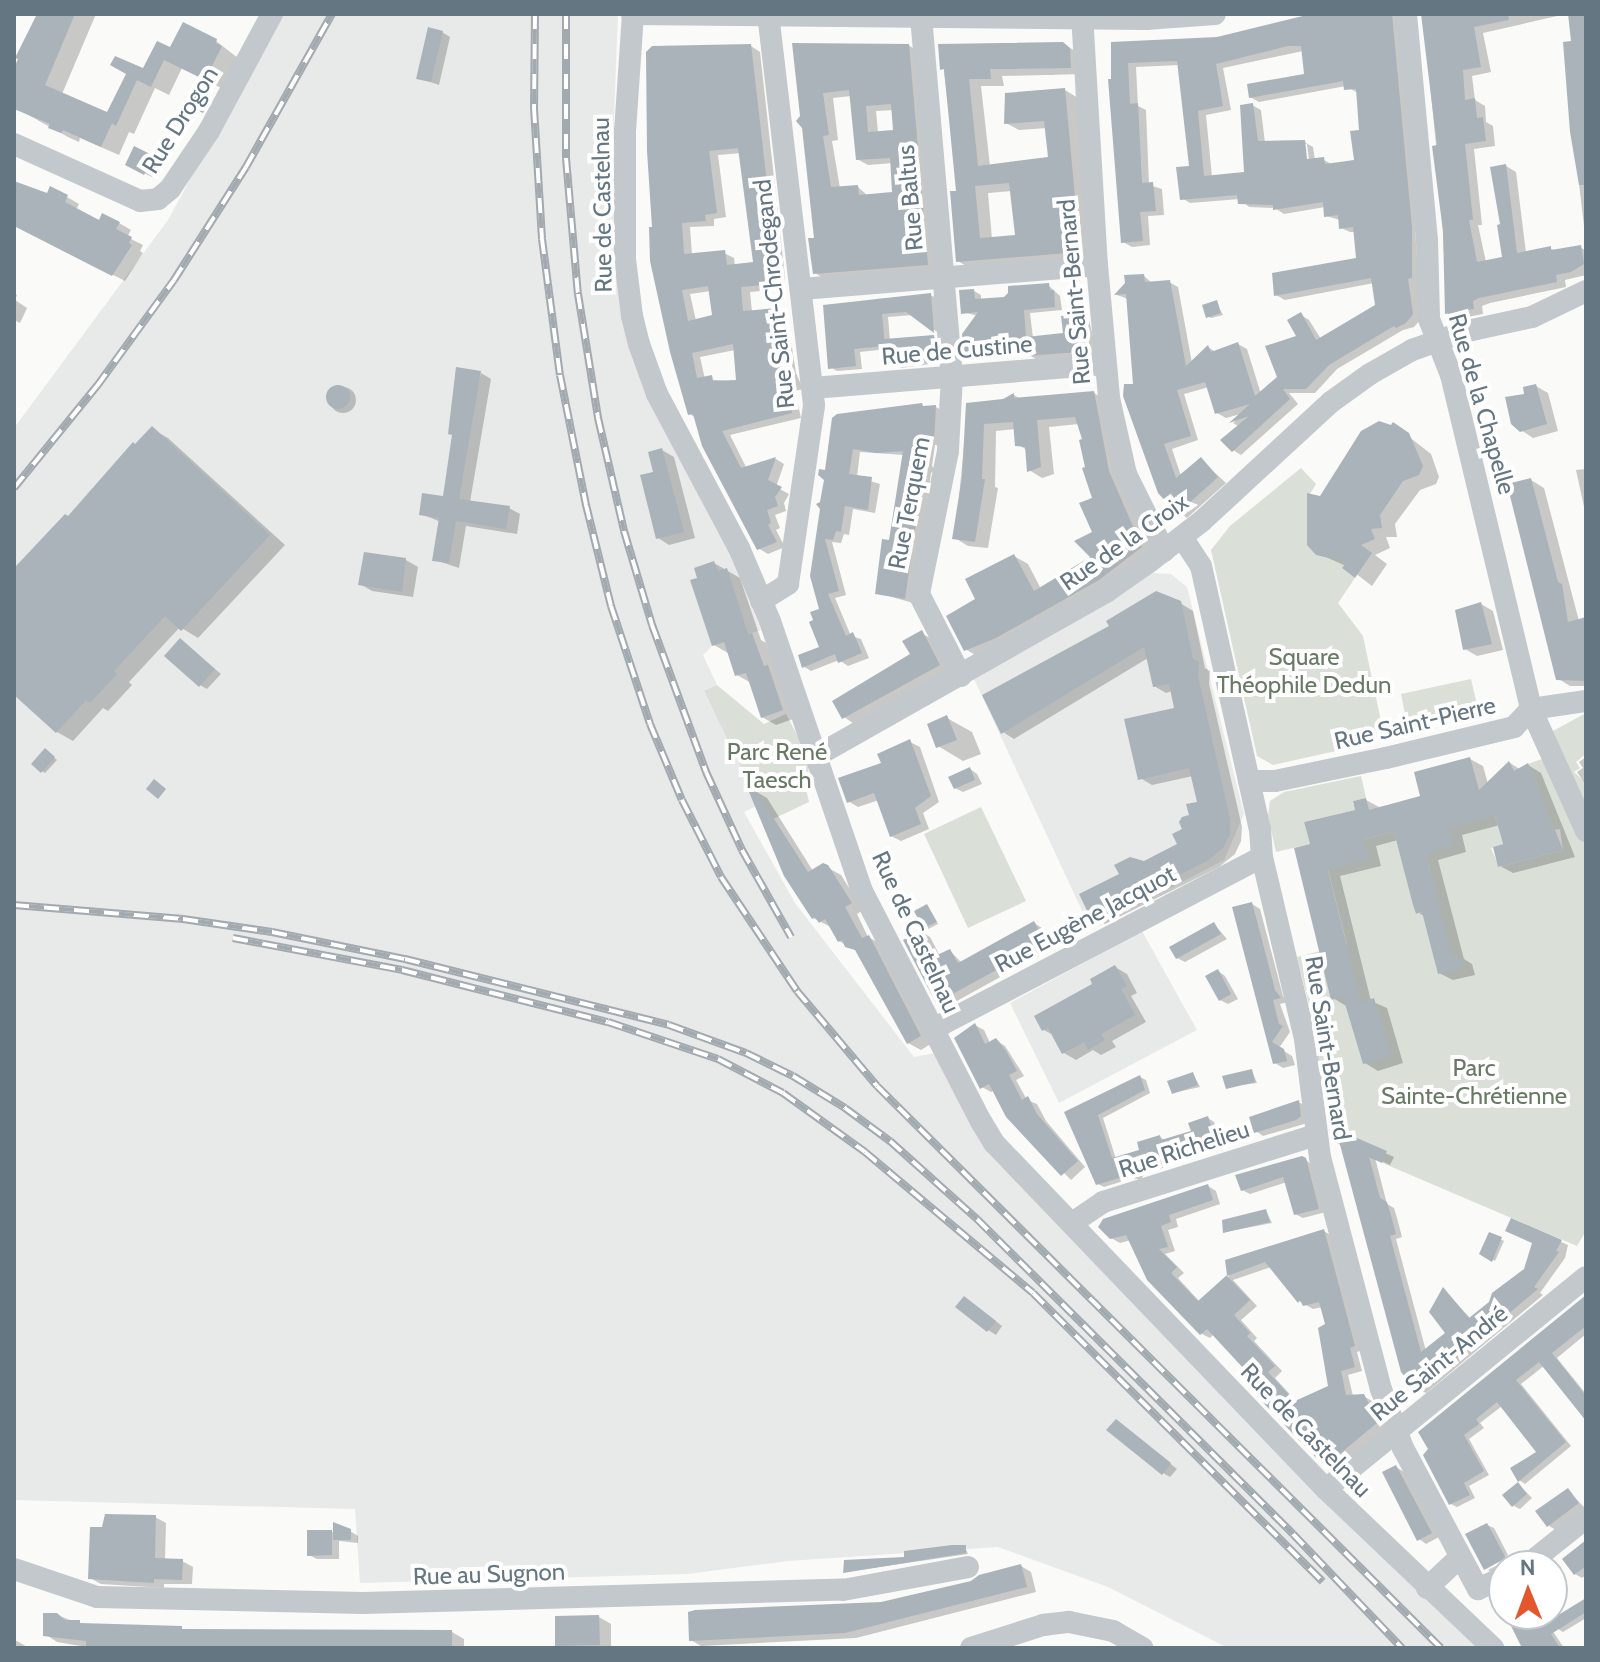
<!DOCTYPE html>
<html>
<head>
<meta charset="utf-8">
<style>
  body { margin:0 }
  #map { position:relative; width:1600px; height:1662px; overflow:hidden; background:#fafaf8; font-family:Cabin,sans-serif }
  div>[style] { position:absolute }
  [style*='--x'] { left:calc(var(--x)*1px); top:calc(var(--y)*1px); width:calc(var(--w)*1px); rotate:calc(var(--a)*1deg) }
  .built>* { inset:0; background:#e8e9e9 }
  .green>* { inset:0; background:#dadfd7 }
  .shadow>* { inset:0; background:#0003 }
  .round { border-radius:50% }
  .building>* { inset:0; background:#aab3b9 }
  .minor>* { height:22px; margin:-11px; padding:0 11px; transform-origin:11px; border-radius:11px; background:#c3c8cc }
  .rail>* { height:8px; margin-top:-4px; transform-origin:0; background:repeating-linear-gradient(90deg,#fff 0 15px,#a2aab0 0 30px); box-sizing:border-box; border-block:2px solid #a2aab0 }
  span { translate:-50% -50%; white-space:nowrap; text-align:center; line-height:1.15; -webkit-text-stroke:8px #fff; paint-order:stroke }
  .street-label { font-size:24px; color:#657683 }
  .park-label { font-size:24px; color:#687a64 }
  .frame { position:absolute; inset:0; border:16px solid #657683; pointer-events:none }
  .north { position:absolute; left:1488px; top:1550px; width:80px; height:80px; box-sizing:border-box; background:#fff; border:2px solid #c1c8cd; border-radius:50%; rotate:359deg; font-size:22px; font-weight:700; line-height:32px; text-align:center; color:#657683 }
  .north::after { content:''; display:block; margin:auto; width:28px; height:36px; background:#e4572e; clip-path:polygon(50% 0,100% 100%,50% 72%,0 100%) }
</style>
</head>
<body>
<div id="map">
  <div class="built">
    <i style="clip-path:polygon(280px 14px,618px 14px,613px 144px,616px 202px,632px 349px,729px 551px,761px 630px,712px 646px,703px 655px,717px 685px,704px 692px,763px 803px,744px 812px,795px 903px,914px 1057px,935px 1053px,991px 1156px,1479px 1648px,1228px 1648px,1108px 1587px,998px 1547px,788px 1561px,688px 1574px,360px 1583px,355px 1509px,14px 1500px,14px 428px,168px 220px)"></i>
    <i style="clip-path:polygon(1152px 573px,1171px 574px,1187px 587px,1244px 814px,1224px 860px,1091px 930px,974px 679px)"></i>
    <i style="clip-path:polygon(1142px 931px,1197px 1030px,1059px 1103px,1010px 1003px)"></i>
  </div>
  <div class="green">
    <i style="clip-path:polygon(1301px 468px,1316px 484px,1310px 494px,1307px 537px,1349px 557px,1342px 568px,1355px 578px,1338px 603px,1363px 636px,1385px 740px,1273px 765px,1257px 756px,1211px 550px,1230px 526px)"></i>
    <i style="clip-path:polygon(1471px 679px,1478px 709px,1407px 724px,1401px 694px)"></i>
    <i style="clip-path:polygon(717px 685px,764px 724px,786px 714px,810px 759px,806px 789px,809px 802px,773px 819px,743px 771px,704px 691px)"></i>
    <i style="clip-path:polygon(1586px 713px,1586px 754px,1576px 762px,1580px 768px,1574px 772px,1586px 783px,1586px 1231px,1577px 1246px,1331px 1141px,1310px 1009px,1297px 957px,1347px 944px,1323px 849px,1394px 832px,1416px 914px,1439px 907px,1426px 853px,1450px 828px,1494px 813px,1503px 844px,1491px 848px,1499px 867px,1563px 850px,1560px 829px,1554px 830px,1528px 764px,1553px 755px,1553px 731px)"></i>
    <i style="clip-path:polygon(1361px 776px,1366px 798px,1353px 801px,1355px 810px,1304px 822px,1310px 844px,1276px 852px,1268px 816px,1270px 801px,1284px 792px)"></i>
    <i style="clip-path:polygon(981px 807px,1026px 901px,968px 928px,924px 834px)"></i>
  </div>
  <div class="shadow">
    <i style="clip-path:polygon(39px 14px,96px 14px,62px 94px,108px 114px,144px 70px,171px 50px,216px 41px,238px 58px,223px 89px,182px 68px,169px 95px,155px 88px,134px 134px,129px 132px,119px 155px,80px 138px,79px 142px,68px 137px,14px 107px,14px 69px)"></i>
    <i style="clip-path:polygon(evenodd,1322px 14px,1401px 14px,1421px 319px,1414px 327px,1403px 330px,1337px 369px,1315px 393px,1289px 393px,1298px 404px,1241px 455px,1233px 450px,1240px 427px,1233px 423px,1244px 413px,1226px 418px,1217px 413px,1209px 387px,1184px 394px,1198px 440px,1172px 449px,1181px 476px,1201px 460px,1226px 483px,1187px 518px,1159px 492px,1135px 385px,1128px 299px,1117px 295px,1144px 276px,1152px 283px,1169px 282px,1178px 287px,1192px 363px,1209px 348px,1216px 352px,1238px 344px,1247px 349px,1261px 394px,1280px 377px,1300px 337px,1301px 315px,1309px 320px,1321px 339px,1377px 306px,1374px 283px,1285px 300px,1276px 295px,1358px 260px,1355px 232px,1350px 232px,1341px 228px,1340px 220px,1326px 216px,1325px 207px,1284px 214px,1275px 208px,1249px 207px,1240px 199px,1190px 203px,1182px 198px,1191px 167px,1180px 65px,1136px 67px,1138px 106px,1146px 110px,1149px 185px,1162px 189px,1164px 215px,1148px 216px,1150px 245px,1132px 247px,1123px 242px,1113px 44px,1218px 39px,1322px 14px,1303px 51px,1306px 75px,1250px 97px,1259px 102px,1346px 86px,1358px 93px,1361px 132px,1356px 162px,1333px 165px,1324px 160px,1315px 160px,1313px 147px,1304px 142px,1265px 143px,1261px 110px,1252px 105px,1246px 174px,1212px 177px,1206px 115px,1231px 110px,1223px 68px,1303px 51px,1322px 14px,1303px 144px,1307px 144px,1310px 168px,1306px 169px,1303px 144px)"></i>
    <i style="clip-path:polygon(1423px 14px,1566px 14px,1483px 33px,1491px 72px,1472px 76px,1475px 100px,1485px 106px,1486px 122px,1493px 126px,1495px 146px,1474px 149px,1482px 225px,1478px 225px,1486px 262px,1504px 258px,1506px 166px,1516px 172px,1526px 253px,1550px 248px,1557px 252px,1580px 247px,1586px 251px,1586px 275px,1565px 280px,1566px 287px,1490px 303px,1482px 306px,1483px 314px,1457px 319px,1447px 313px,1441px 195px)"></i>
    <i style="clip-path:polygon(1570px 14px,1586px 14px,1586px 243px,1570px 108px,1573px 42px)"></i>
    <i style="clip-path:polygon(442px 32px,450px 37px,439px 85px,418px 78px)"></i>
    <i style="clip-path:polygon(evenodd,1063px 44px,1077px 52px,1084px 74px,1002px 76px,1004px 86px,981px 86px,990px 166px,1050px 159px,1047px 128px,1019px 130px,1006px 123px,1065px 90px,1078px 98px,1092px 259px,971px 269px,958px 261px,958px 193px,941px 45px,1063px 44px,1012px 191px,1017px 237px,992px 239px,988px 193px,1012px 191px)"></i>
    <i style="clip-path:polygon(evenodd,794px 45px,908px 45px,918px 51px,938px 270px,825px 279px,815px 273px,816px 239px,794px 45px,851px 96px,857px 159px,868px 165px,893px 163px,894px 194px,868px 196px,858px 187px,840px 188px,832px 141px,838px 140px,833px 98px,851px 96px,794px 45px,894px 110px,896px 132px,878px 133px,876px 111px,894px 110px)"></i>
    <i style="clip-path:polygon(evenodd,751px 46px,760px 52px,785px 277px,785px 289px,750px 292px,752px 312px,778px 310px,787px 316px,796px 373px,803px 389px,795px 391px,801px 418px,730px 435px,747px 469px,776px 459px,784px 464px,776px 487px,789px 494px,784px 503px,786px 511px,775px 515px,780px 528px,776px 530px,785px 547px,768px 554px,758px 548px,696px 418px,690px 414px,653px 261px,648px 52px,751px 46px,741px 153px,756px 264px,735px 266px,734px 258px,724px 253px,692px 255px,690px 227px,714px 226px,714px 219px,726px 217px,718px 155px,741px 153px,751px 46px,711px 291px,714px 317px,696px 321px,690px 294px,711px 291px,751px 46px,735px 350px,739px 382px,705px 379px,700px 357px,735px 350px)"></i>
    <i style="clip-path:polygon(135px 148px,160px 162px,152px 177px,127px 164px)"></i>
    <i style="clip-path:polygon(14px 182px,48px 196px,67px 197px,79px 204px,76px 210px,100px 223px,119px 223px,131px 230px,127px 237px,143px 245px,140px 251px,143px 253px,125px 281px,14px 224px)"></i>
    <i style="clip-path:polygon(1048px 285px,1060px 296px,1062px 310px,1030px 313px,1033px 338px,1065px 335px,1082px 316px,1089px 320px,1097px 354px,1036px 359px,1029px 355px,1028px 348px,1001px 350px,1002px 357px,973px 359px,966px 355px,978px 316px,963px 312px,974px 291px,981px 295px,981px 300px,1005px 299px)"></i>
    <i style="clip-path:polygon(14px 293px,17px 295px,15px 300px,27px 308px,20px 323px,14px 320px)"></i>
    <i style="clip-path:polygon(930px 295px,937px 298px,940px 334px,913px 315px,888px 317px,890px 341px,934px 337px,941px 341px,943px 362px,901px 368px,894px 364px,887px 349px,860px 352px,862px 369px,837px 371px,830px 367px,876px 299px)"></i>
    <i style="clip-path:polygon(1216px 303px,1223px 315px,1211px 318px,1207px 316px)"></i>
    <i style="clip-path:polygon(481px 373px,491px 379px,470px 502px,509px 508px,520px 514px,517px 534px,466px 526px,459px 568px,435px 560px,441px 522px,421px 514px,444px 498px)"></i>
    <i style="clip-path:polygon(1536px 386px,1548px 393px,1558px 431px,1533px 438px,1521px 430px,1527px 395px)"></i>
    <i class="round" style="left:330px;top:387px;width:26px;height:26px"></i>
    <i style="clip-path:polygon(1094px 393px,1107px 401px,1154px 555px,979px 657px,965px 649px,977px 600px,1014px 556px,1028px 564px,1041px 589px,1093px 558px,1095px 499px,1079px 424px,1049px 427px,1054px 474px,1042px 478px,1029px 470px,1027px 450px,1017px 444px,1016px 429px,996px 431px,995px 487px,998px 488px,988px 548px,968px 546px,955px 538px,968px 404px,1003px 401px,1014px 395px,1022px 400px)"></i>
    <i style="clip-path:polygon(936px 407px,944px 412px,942px 446px,935px 445px,932px 466px,935px 470px,931px 473px,913px 603px,878px 593px,890px 542px,904px 455px,860px 452px,857px 477px,880px 484px,875px 513px,853px 509px,849px 535px,844px 534px,841px 543px,832px 542px,846px 595px,835px 598px,851px 636px,861px 639px,869px 658px,848px 666px,839px 660px,811px 671px,803px 666px,821px 648px,822px 503px,827px 472px,890px 408px)"></i>
    <i style="clip-path:polygon(1394px 425px,1431px 454px,1439px 477px,1436px 484px,1420px 490px,1395px 524px,1397px 537px,1386px 537px,1390px 548px,1375px 555px,1387px 564px,1372px 586px,1346px 566px,1317px 553px,1321px 498px)"></i>
    <i style="clip-path:polygon(152px 429px,168px 438px,285px 545px,198px 638px,180px 627px,129px 682px,132px 685px,108px 711px,103px 708px,73px 741px,57px 732px,14px 692px,14px 578px)"></i>
    <i style="clip-path:polygon(662px 450px,674px 457px,695px 538px,669px 545px,658px 538px,655px 474px)"></i>
    <i style="clip-path:polygon(1586px 469px,1586px 516px,1576px 470px)"></i>
    <i style="clip-path:polygon(1531px 480px,1544px 488px,1579px 621px,1586px 619px,1586px 686px,1570px 686px,1557px 678px)"></i>
    <i style="clip-path:polygon(366px 554px,406px 560px,418px 567px,413px 597px,372px 591px,360px 584px)"></i>
    <i style="clip-path:polygon(714px 563px,740px 578px,761px 640px,766px 643px,796px 718px,776px 725px,762px 717px,751px 683px,737px 675px,728px 653px,714px 645px,699px 579px)"></i>
    <i style="clip-path:polygon(1180px 603px,1193px 611px,1205px 668px,1210px 671px,1209px 684px,1242px 827px,1241px 841px,1235px 854px,1219px 867px,1105px 924px,1093px 917px,1144px 863px,1180px 845px,1199px 803px,1193px 776px,1152px 785px,1140px 778px,1176px 709px,1172px 691px,1166px 693px,1154px 686px,1148px 658px,1014px 739px,1003px 732px)"></i>
    <i style="clip-path:polygon(1481px 604px,1493px 611px,1503px 650px,1477px 656px,1465px 649px)"></i>
    <i style="clip-path:polygon(921px 633px,930px 638px,948px 670px,853px 723px,844px 717px,913px 655px)"></i>
    <i style="clip-path:polygon(181px 641px,221px 674px,207px 689px,200px 685px)"></i>
    <i style="clip-path:polygon(947px 718px,972px 732px,981px 754px,963px 761px,938px 746px)"></i>
    <i style="clip-path:polygon(910px 742px,920px 747px,939px 802px,923px 813px,929px 829px,901px 841px,891px 836px,879px 800px,858px 807px,848px 801px)"></i>
    <i style="clip-path:polygon(49px 753px,57px 760px,45px 773px,42px 771px)"></i>
    <i style="clip-path:polygon(1586px 757px,1586px 785px,1577px 772px,1583px 768px,1579px 762px)"></i>
    <i style="clip-path:polygon(1470px 759px,1483px 766px,1488px 784px,1510px 763px,1521px 770px,1528px 765px,1541px 773px,1575px 857px,1513px 873px,1500px 866px,1505px 846px,1500px 825px,1462px 835px,1466px 852px,1438px 860px,1464px 959px,1472px 964px,1475px 975px,1453px 980px,1439px 973px,1425px 917px,1418px 912px,1398px 840px,1376px 846px,1381px 866px,1340px 876px,1371px 1001px,1387px 1008px,1403px 1063px,1378px 1071px,1365px 1063px,1346px 1006px,1333px 998px,1312px 846px,1358px 811px,1366px 800px,1379px 807px,1423px 798px)"></i>
    <i style="clip-path:polygon(970px 769px,977px 774px,982px 784px,963px 792px,955px 788px)"></i>
    <i style="clip-path:polygon(755px 791px,767px 798px,813px 871px,823px 865px,841px 875px,863px 910px,857px 914px,868px 937px,881px 944px,932px 1043px,921px 1050px,908px 1043px,859px 952px,839px 941px,833px 928px,813px 918px)"></i>
    <i style="clip-path:polygon(1252px 904px,1260px 909px,1283px 996px,1288px 1002px,1280px 1004px,1290px 1032px,1279px 1048px,1292px 1056px,1295px 1065px,1283px 1068px,1275px 1063px)"></i>
    <i style="clip-path:polygon(927px 906px,938px 924px,928px 929px,925px 927px)"></i>
    <i style="clip-path:polygon(1034px 923px,1042px 928px,1053px 948px,946px 1007px,937px 1002px,922px 932px,930px 937px,940px 956px,950px 951px,962px 963px)"></i>
    <i style="clip-path:polygon(1214px 924px,1227px 939px,1185px 962px,1177px 958px)"></i>
    <i style="clip-path:polygon(1115px 967px,1127px 974px,1137px 993px,1131px 996px,1146px 1022px,1112px 1041px,1116px 1047px,1101px 1055px,1093px 1050px,1076px 1060px,1064px 1053px,1055px 1036px,1044px 1030px)"></i>
    <i style="clip-path:polygon(1218px 971px,1225px 976px,1238px 999px,1228px 1004px,1220px 1000px)"></i>
    <i style="clip-path:polygon(975px 1025px,984px 1030px,990px 1043px,996px 1040px,1005px 1046px,1024px 1076px,1016px 1080px,1027px 1100px,1037px 1104px,1046px 1121px,1085px 1167px,1071px 1180px,1008px 1116px,995px 1090px,991px 1092px,982px 1087px,956px 1038px)"></i>
    <i style="clip-path:polygon(1252px 1071px,1257px 1083px,1228px 1087px)"></i>
    <i style="clip-path:polygon(1193px 1074px,1200px 1087px,1173px 1093px)"></i>
    <i style="clip-path:polygon(1140px 1077px,1146px 1080px,1150px 1093px,1103px 1118px,1116px 1159px,1142px 1151px,1160px 1137px,1166px 1141px,1193px 1132px,1208px 1118px,1214px 1122px,1223px 1148px,1144px 1174px,1141px 1180px,1133px 1178px,1104px 1187px,1098px 1184px,1067px 1113px)"></i>
    <i style="clip-path:polygon(1298px 1102px,1306px 1106px,1308px 1121px,1304px 1124px,1263px 1136px,1256px 1131px)"></i>
    <i style="clip-path:polygon(1344px 1135px,1394px 1157px,1390px 1165px,1375px 1158px,1387px 1204px,1394px 1208px,1397px 1218px,1402px 1237px,1396px 1239px,1426px 1351px,1448px 1333px,1444px 1290px,1471px 1319px,1526px 1270px,1535px 1243px,1512px 1220px,1568px 1245px,1565px 1258px,1540px 1293px,1543px 1295px,1426px 1393px,1418px 1389px)"></i>
    <i style="clip-path:polygon(1306px 1160px,1313px 1165px,1326px 1212px,1303px 1218px,1295px 1214px,1287px 1182px,1250px 1194px,1242px 1190px)"></i>
    <i style="clip-path:polygon(evenodd,1208px 1186px,1216px 1191px,1220px 1204px,1176px 1219px,1178px 1227px,1168px 1230px,1175px 1251px,1165px 1254px,1184px 1273px,1178px 1278px,1200px 1302px,1229px 1276px,1227px 1262px,1324px 1231px,1332px 1236px,1362px 1350px,1357px 1352px,1362px 1371px,1348px 1375px,1353px 1396px,1363px 1396px,1372px 1401px,1385px 1427px,1338px 1466px,1321px 1460px,1260px 1383px,1214px 1334px,1210px 1338px,1202px 1334px,1149px 1279px,1131px 1240px,1120px 1243px,1111px 1238px,1208px 1186px,1271px 1267px,1299px 1301px,1313px 1309px,1323px 1307px,1327px 1325px,1331px 1387px,1297px 1402px,1275px 1378px,1282px 1371px,1254px 1341px,1257px 1338px,1241px 1320px,1257px 1306px,1233px 1280px,1271px 1267px)"></i>
    <i style="clip-path:polygon(1266px 1211px,1272px 1223px,1225px 1232px)"></i>
    <i style="clip-path:polygon(1490px 1234px,1504px 1241px,1495px 1261px,1482px 1253px)"></i>
    <i style="clip-path:polygon(1586px 1297px,1586px 1334px,1557px 1358px,1586px 1394px,1586px 1417px,1545px 1365px,1521px 1384px,1571px 1446px,1525px 1484px,1519px 1480px,1539px 1452px,1502px 1406px,1480px 1423px,1484px 1428px,1469px 1439px,1489px 1475px,1469px 1486px,1475px 1498px,1457px 1507px,1451px 1504px,1425px 1455px)"></i>
    <i style="clip-path:polygon(972px 1303px,1002px 1326px,996px 1335px,988px 1330px)"></i>
    <i style="clip-path:polygon(1124px 1426px,1177px 1469px,1170px 1477px,1163px 1473px)"></i>
    <i style="clip-path:polygon(1396px 1467px,1404px 1472px,1439px 1537px,1426px 1544px,1419px 1539px)"></i>
    <i style="clip-path:polygon(1518px 1484px,1532px 1498px,1520px 1509px,1514px 1506px)"></i>
    <i style="clip-path:polygon(1568px 1491px,1585px 1508px,1556px 1530px,1549px 1526px)"></i>
    <i style="clip-path:polygon(155px 1517px,166px 1523px,165px 1560px,182px 1561px,193px 1567px,192px 1584px,164px 1584px,164px 1588px,101px 1584px,90px 1578px,103px 1529px)"></i>
    <i style="clip-path:polygon(1487px 1525px,1494px 1528px,1508px 1555px,1486px 1569px)"></i>
    <i style="clip-path:polygon(350px 1531px,358px 1536px,358px 1543px,339px 1541px,339px 1559px,317px 1559px,309px 1555px,331px 1532px)"></i>
    <i style="clip-path:polygon(1586px 1545px,1586px 1575px,1582px 1578px,1575px 1574px)"></i>
    <i style="clip-path:polygon(965px 1547px,968px 1554px,846px 1572px,906px 1559px)"></i>
    <i style="clip-path:polygon(1510px 1559px,1511px 1562px,1492px 1572px,1488px 1570px)"></i>
    <i style="clip-path:polygon(1021px 1566px,1031px 1572px,1036px 1592px,856px 1638px,701px 1646px,691px 1640px,881px 1604px,971px 1583px)"></i>
    <i style="clip-path:polygon(1586px 1600px,1586px 1618px,1563px 1632px,1558px 1629px)"></i>
    <i style="clip-path:polygon(1507px 1614px,1529px 1614px,1552px 1630px,1564px 1648px,1524px 1648px)"></i>
    <i style="clip-path:polygon(57px 1615px,86px 1626px,181px 1628px,187px 1631px,452px 1632px,464px 1639px,464px 1648px,93px 1648px,57px 1642px,45px 1634px)"></i>
    <i style="clip-path:polygon(599px 1617px,611px 1624px,611px 1648px,563px 1648px,557px 1645px)"></i>
    <i style="clip-path:polygon(14px 1641px,17px 1641px,29px 1648px,14px 1648px)"></i>
  </div>
  <div class="building">
    <i style="clip-path:polygon(37px 14px,75px 14px,45px 85px,107px 112px,126px 74px,110px 65px,115px 56px,143px 68px,157px 41px,170px 47px,183px 22px,217px 39px,216px 43px,222px 46px,205px 80px,164px 60px,151px 87px,137px 80px,116px 126px,112px 123px,101px 147px,63px 130px,61px 133px,48px 128px,50px 124px,14px 109px,14px 68px,18px 59px,15px 58px)"></i>
    <i style="clip-path:polygon(evenodd,1311px 14px,1392px 14px,1412px 227px,1412px 278px,1408px 279px,1413px 314px,1406px 323px,1396px 328px,1394px 326px,1329px 365px,1306px 389px,1283px 389px,1290px 399px,1232px 452px,1220px 440px,1249px 416px,1229px 423px,1250px 404px,1215px 414px,1205px 382px,1177px 390px,1191px 436px,1164px 444px,1176px 478px,1201px 457px,1218px 477px,1177px 514px,1158px 493px,1123px 396px,1124px 384px,1133px 384px,1126px 294px,1114px 295px,1125px 283px,1124px 275px,1144px 274px,1145px 282px,1170px 280px,1186px 366px,1208px 345px,1211px 352px,1238px 342px,1255px 396px,1277px 377px,1265px 346px,1296px 336px,1287px 320px,1301px 312px,1316px 340px,1375px 305px,1371px 278px,1274px 296px,1272px 273px,1356px 258px,1353px 227px,1339px 229px,1338px 215px,1324px 217px,1323px 202px,1273px 210px,1273px 205px,1238px 204px,1237px 195px,1180px 200px,1176px 167px,1189px 166px,1177px 61px,1128px 63px,1130px 104px,1138px 103px,1142px 183px,1153px 182px,1156px 211px,1140px 212px,1143px 241px,1121px 243px,1108px 79px,1111px 79px,1111px 42px,1217px 37px,1311px 14px,1288px 46px,1301px 46px,1304px 74px,1247px 84px,1249px 98px,1343px 81px,1344px 90px,1356px 89px,1359px 130px,1350px 131px,1354px 160px,1325px 164px,1324px 157px,1307px 159px,1305px 140px,1258px 141px,1253px 103px,1240px 105px,1244px 172px,1204px 176px,1198px 111px,1223px 106px,1216px 64px,1288px 46px)"></i>
    <i style="clip-path:polygon(1421px 14px,1508px 14px,1509px 20px,1474px 27px,1481px 67px,1463px 70px,1465px 100px,1475px 98px,1477px 118px,1483px 117px,1486px 141px,1465px 144px,1473px 220px,1469px 220px,1477px 262px,1502px 257px,1497px 225px,1500px 224px,1490px 167px,1506px 164px,1517px 253px,1551px 246px,1551px 250px,1581px 245px,1584px 264px,1571px 272px,1556px 275px,1557px 282px,1479px 298px,1473px 301px,1474px 309px,1445px 314px,1443px 231px,1432px 146px,1437px 145px)"></i>
    <i style="clip-path:polygon(1568px 14px,1586px 14px,1586px 185px,1579px 185px,1570px 132px,1563px 42px,1571px 41px)"></i>
    <i style="clip-path:polygon(428px 27px,443px 31px,431px 82px,416px 79px)"></i>
    <i style="clip-path:polygon(evenodd,1063px 42px,1070px 48px,1071px 68px,990px 69px,991px 79px,969px 79px,978px 166px,1048px 157px,1044px 121px,1004px 124px,1005px 93px,1065px 88px,1080px 252px,956px 262px,950px 191px,956px 191px,944px 69px,940px 70px,938px 44px,1063px 42px,1009px 183px,1015px 235px,980px 238px,975px 186px,1009px 183px)"></i>
    <i style="clip-path:polygon(evenodd,792px 43px,909px 44px,928px 265px,813px 274px,808px 238px,814px 238px,802px 128px,796px 121px,800px 116px,792px 43px,849px 90px,856px 160px,890px 158px,892px 192px,859px 195px,858px 185px,831px 187px,823px 136px,829px 135px,823px 93px,849px 90px,792px 43px,891px 104px,893px 130px,868px 132px,866px 106px,891px 104px)"></i>
    <i style="clip-path:polygon(evenodd,751px 44px,777px 271px,776px 284px,741px 287px,743px 311px,778px 308px,788px 369px,791px 368px,794px 385px,787px 386px,792px 413px,722px 431px,741px 468px,776px 457px,768px 480px,782px 487px,775px 497px,778px 506px,767px 510px,771px 523px,768px 525px,777px 542px,757px 550px,702px 446px,693px 414px,688px 415px,670px 352px,650px 261px,649px 227px,652px 227px,647px 151px,646px 52px,652px 46px,751px 44px,738px 148px,753px 262px,727px 265px,725px 250px,684px 254px,682px 223px,706px 221px,705px 215px,717px 213px,709px 151px,738px 148px,751px 44px,708px 286px,712px 315px,688px 321px,682px 290px,708px 286px,751px 44px,733px 344px,736px 380px,713px 381px,712px 375px,697px 378px,692px 353px,733px 344px)"></i>
    <i style="clip-path:polygon(192px 94px,209px 102px,203px 113px,186px 105px)"></i>
    <i style="clip-path:polygon(134px 146px,154px 156px,144px 175px,125px 165px)"></i>
    <i style="clip-path:polygon(14px 181px,47px 193px,50px 186px,68px 195px,65px 202px,99px 220px,102px 213px,120px 222px,116px 229px,132px 237px,129px 243px,132px 245px,112px 276px,14px 226px)"></i>
    <i style="clip-path:polygon(1049px 283px,1050px 290px,1054px 290px,1055px 307px,1024px 310px,1026px 337px,1063px 333px,1061px 316px,1083px 314px,1091px 351px,1027px 356px,1026px 344px,995px 347px,995px 353px,964px 356px,962px 334px,978px 312px,961px 314px,959px 290px,974px 289px,975px 299px,1004px 297px,1008px 293px,1008px 286px)"></i>
    <i style="clip-path:polygon(931px 293px,934px 333px,906px 312px,882px 314px,885px 346px,854px 349px,856px 366px,828px 369px,823px 305px)"></i>
    <i style="clip-path:polygon(1217px 300px,1221px 313px,1206px 318px,1202px 305px)"></i>
    <i style="clip-path:polygon(934px 335px,936px 358px,928px 363px,901px 362px,893px 366px,886px 360px,884px 339px)"></i>
    <i style="clip-path:polygon(456px 367px,481px 371px,459px 499px,510px 506px,506px 529px,456px 521px,449px 563px,432px 561px,439px 518px,419px 515px,422px 493px,443px 496px,452px 435px,448px 434px)"></i>
    <i style="clip-path:polygon(1536px 384px,1547px 424px,1520px 432px,1511px 424px,1505px 397px,1524px 394px,1523px 387px)"></i>
    <i class="round" style="left:326px;top:385px;width:24px;height:24px"></i>
    <i style="clip-path:polygon(1094px 391px,1109px 471px,1142px 547px,1099px 580px,996px 638px,964px 651px,946px 616px,975px 599px,965px 579px,1014px 554px,1034px 591px,1090px 557px,1074px 541px,1092px 532px,1079px 503px,1092px 498px,1082px 468px,1085px 467px,1079px 440px,1082px 439px,1075px 417px,1037px 420px,1041px 467px,1027px 472px,1025px 447px,1015px 446px,1013px 422px,984px 424px,982px 479px,985px 479px,975px 542px,952px 539px,962px 477px,966px 403px,1003px 399px,1014px 393px,1014px 398px)"></i>
    <i style="clip-path:polygon(922px 403px,923px 406px,936px 405px,934px 442px,927px 442px,925px 460px,929px 465px,924px 468px,905px 599px,875px 594px,882px 539px,889px 540px,903px 451px,876px 453px,853px 449px,849px 474px,872px 477px,868px 510px,845px 506px,841px 532px,836px 531px,833px 540px,825px 539px,839px 591px,828px 594px,846px 636px,853px 632px,862px 653px,838px 663px,835px 654px,802px 668px,798px 655px,819px 647px,809px 622px,813px 620px,810px 612px,819px 609px,810px 576px,820px 509px,816px 504px,820px 502px,824px 480px,818px 475px,819px 469px,825px 470px,832px 418px,837px 414px)"></i>
    <i style="clip-path:polygon(1379px 421px,1391px 425px,1393px 422px,1409px 433px,1423px 466px,1419px 475px,1403px 481px,1380px 515px,1382px 528px,1371px 529px,1375px 539px,1361px 545px,1372px 553px,1355px 578px,1342px 568px,1346px 562px,1316px 555px,1307px 545px,1307px 493px,1320px 496px,1361px 431px)"></i>
    <i style="clip-path:polygon(152px 426px,270px 535px,181px 631px,165px 616px,114px 671px,117px 674px,90px 703px,86px 700px,56px 733px,14px 695px,16px 566px,65px 514px,68px 516px,133px 442px,135px 444px)"></i>
    <i style="clip-path:polygon(662px 448px,684px 532px,656px 539px,640px 475px,653px 472px,648px 452px)"></i>
    <i style="clip-path:polygon(1531px 478px,1558px 582px,1562px 584px,1568px 622px,1586px 617px,1586px 681px,1556px 680px,1507px 484px)"></i>
    <i style="clip-path:polygon(364px 552px,406px 558px,402px 592px,358px 585px)"></i>
    <i style="clip-path:polygon(714px 561px,718px 571px,727px 568px,748px 634px,752px 633px,764px 666px,768px 665px,783px 710px,761px 718px,746px 673px,735px 676px,724px 642px,712px 646px,690px 580px,697px 578px,694px 568px)"></i>
    <i style="clip-path:polygon(1156px 591px,1181px 601px,1193px 659px,1199px 662px,1198px 676px,1230px 819px,1230px 834px,1223px 848px,1207px 861px,1091px 919px,1079px 894px,1119px 874px,1114px 865px,1130px 857px,1144px 861px,1177px 844px,1172px 834px,1182px 829px,1179px 822px,1182px 817px,1189px 815px,1186px 804px,1197px 802px,1189px 768px,1138px 780px,1124px 719px,1174px 708px,1169px 684px,1153px 687px,1144px 647px,1001px 734px,982px 695px,1109px 626px,1106px 621px)"></i>
    <i style="clip-path:polygon(1481px 602px,1492px 644px,1463px 650px,1455px 610px)"></i>
    <i style="clip-path:polygon(922px 630px,940px 665px,842px 719px,832px 701px,910px 654px,902px 641px)"></i>
    <i style="clip-path:polygon(180px 638px,215px 669px,199px 687px,164px 656px)"></i>
    <i style="clip-path:polygon(947px 715px,957px 740px,936px 748px,927px 724px)"></i>
    <i style="clip-path:polygon(910px 739px,931px 796px,915px 808px,921px 824px,890px 837px,874px 793px,847px 803px,838px 778px,881px 763px,877px 754px)"></i>
    <i style="clip-path:polygon(45px 748px,55px 757px,41px 773px,31px 764px)"></i>
    <i style="clip-path:polygon(1470px 757px,1479px 790px,1509px 761px,1514px 771px,1528px 763px,1563px 850px,1498px 867px,1493px 847px,1503px 844px,1495px 816px,1450px 828px,1454px 845px,1426px 853px,1452px 957px,1460px 955px,1463px 968px,1438px 974px,1422px 912px,1416px 914px,1413px 905px,1394px 832px,1364px 839px,1369px 859px,1328px 870px,1361px 1002px,1374px 998px,1391px 1056px,1363px 1064px,1343px 997px,1331px 1000px,1294px 848px,1310px 844px,1304px 822px,1355px 810px,1353px 801px,1366px 798px,1369px 810px,1420px 796px,1414px 772px)"></i>
    <i style="clip-path:polygon(970px 767px,975px 780px,954px 789px,948px 777px)"></i>
    <i style="clip-path:polygon(154px 779px,166px 789px,158px 799px,146px 789px)"></i>
    <i style="clip-path:polygon(755px 789px,808px 872px,823px 863px,828px 865px,852px 903px,845px 907px,862px 938px,869px 935px,921px 1036px,907px 1044px,855px 950px,845px 947px,842px 940px,838px 942px,825px 919px,819px 923px,815px 917px,812px 919px,784px 876px,749px 792px)"></i>
    <i style="clip-path:polygon(1252px 902px,1275px 990px,1281px 998px,1273px 1000px,1279px 1024px,1283px 1026px,1272px 1042px,1284px 1049px,1287px 1061px,1273px 1064px,1232px 907px)"></i>
    <i style="clip-path:polygon(927px 904px,937px 922px,923px 928px,914px 911px)"></i>
    <i style="clip-path:polygon(1034px 921px,1046px 943px,936px 1003px,903px 940px,922px 930px,935px 956px,950px 949px,958px 963px)"></i>
    <i style="clip-path:polygon(1214px 922px,1221px 934px,1176px 959px,1169px 947px)"></i>
    <i style="clip-path:polygon(1115px 965px,1127px 986px,1121px 989px,1135px 1015px,1101px 1034px,1105px 1040px,1088px 1050px,1084px 1042px,1062px 1054px,1048px 1028px,1042px 1031px,1034px 1016px,1092px 984px,1090px 979px)"></i>
    <i style="clip-path:polygon(1218px 969px,1231px 994px,1219px 1001px,1205px 976px)"></i>
    <i style="clip-path:polygon(975px 1023px,985px 1044px,996px 1038px,1006px 1051px,1017px 1071px,1009px 1075px,1022px 1100px,1028px 1096px,1037px 1114px,1078px 1161px,1061px 1176px,1006px 1117px,989px 1084px,980px 1089px,954px 1038px)"></i>
    <i style="clip-path:polygon(1252px 1069px,1255px 1082px,1226px 1089px,1222px 1076px)"></i>
    <i style="clip-path:polygon(1193px 1072px,1198px 1085px,1172px 1094px,1167px 1081px)"></i>
    <i style="clip-path:polygon(1140px 1075px,1145px 1090px,1098px 1115px,1112px 1158px,1139px 1150px,1137px 1142px,1160px 1135px,1161px 1140px,1191px 1131px,1188px 1123px,1208px 1116px,1217px 1144px,1137px 1171px,1134px 1177px,1126px 1176px,1096px 1185px,1064px 1112px)"></i>
    <i style="clip-path:polygon(1299px 1100px,1301px 1116px,1296px 1120px,1254px 1133px,1249px 1117px)"></i>
    <i style="clip-path:polygon(1343px 1132px,1387px 1151px,1382px 1163px,1369px 1157px,1380px 1198px,1387px 1202px,1390px 1212px,1396px 1234px,1390px 1236px,1421px 1352px,1445px 1333px,1429px 1312px,1443px 1287px,1469px 1318px,1489px 1302px,1492px 1293px,1524px 1269px,1532px 1243px,1505px 1231px,1511px 1218px,1562px 1240px,1556px 1251px,1559px 1252px,1534px 1287px,1538px 1289px,1417px 1391px,1401px 1372px,1339px 1141px)"></i>
    <i style="clip-path:polygon(1302px 1156px,1306px 1158px,1319px 1209px,1294px 1215px,1283px 1177px,1241px 1191px,1235px 1175px)"></i>
    <i style="clip-path:polygon(evenodd,1208px 1184px,1213px 1200px,1169px 1215px,1171px 1222px,1161px 1226px,1168px 1247px,1159px 1249px,1177px 1267px,1171px 1273px,1198px 1301px,1227px 1275px,1225px 1260px,1324px 1229px,1355px 1346px,1350px 1348px,1355px 1367px,1341px 1371px,1346px 1395px,1364px 1394px,1378px 1422px,1329px 1463px,1320px 1462px,1250px 1389px,1257px 1383px,1207px 1329px,1200px 1335px,1147px 1280px,1126px 1235px,1110px 1239px,1098px 1227px,1103px 1219px,1208px 1184px,1265px 1262px,1298px 1303px,1300px 1300px,1303px 1306px,1319px 1302px,1325px 1324px,1318px 1328px,1328px 1386px,1295px 1401px,1268px 1372px,1275px 1366px,1247px 1336px,1250px 1333px,1234px 1315px,1250px 1300px,1227px 1276px,1265px 1262px)"></i>
    <i style="clip-path:polygon(1266px 1209px,1270px 1222px,1223px 1233px,1222px 1220px)"></i>
    <i style="clip-path:polygon(1489px 1232px,1502px 1237px,1492px 1262px,1479px 1254px)"></i>
    <i style="clip-path:polygon(1586px 1295px,1586px 1326px,1552px 1353px,1586px 1396px,1586px 1421px,1539px 1362px,1516px 1380px,1566px 1442px,1518px 1482px,1510px 1468px,1536px 1452px,1497px 1402px,1476px 1419px,1479px 1424px,1464px 1435px,1484px 1471px,1464px 1483px,1470px 1495px,1449px 1505px,1423px 1455px,1428px 1449px,1418px 1432px)"></i>
    <i style="clip-path:polygon(964px 1296px,996px 1321px,987px 1332px,955px 1307px)"></i>
    <i style="clip-path:polygon(1116px 1419px,1171px 1463px,1162px 1475px,1106px 1430px)"></i>
    <i style="clip-path:polygon(1396px 1465px,1432px 1533px,1417px 1541px,1382px 1472px)"></i>
    <i style="clip-path:polygon(1518px 1482px,1527px 1494px,1512px 1507px,1502px 1495px)"></i>
    <i style="clip-path:polygon(1568px 1488px,1579px 1503px,1547px 1527px,1535px 1511px)"></i>
    <i style="clip-path:polygon(105px 1514px,156px 1515px,155px 1558px,183px 1559px,182px 1580px,154px 1579px,154px 1583px,88px 1579px,90px 1527px,102px 1527px)"></i>
    <i style="clip-path:polygon(333px 1522px,351px 1529px,351px 1540px,333px 1540px)"></i>
    <i style="clip-path:polygon(1487px 1523px,1506px 1558px,1484px 1570px,1465px 1534px)"></i>
    <i style="clip-path:polygon(307px 1530px,332px 1530px,332px 1555px,307px 1556px)"></i>
    <i style="clip-path:polygon(1586px 1540px,1586px 1566px,1574px 1575px,1562px 1559px)"></i>
    <i style="clip-path:polygon(952px 1545px,966px 1545px,966px 1553px,843px 1573px,844px 1560px,904px 1557px,904px 1551px)"></i>
    <i style="clip-path:polygon(1021px 1564px,1027px 1587px,845px 1633px,689px 1641px,688px 1612px,695px 1610px,881px 1602px,971px 1581px,979px 1575px)"></i>
    <i style="clip-path:polygon(1586px 1598px,1586px 1612px,1551px 1634px,1560px 1648px,1522px 1648px,1505px 1614px,1560px 1614px)"></i>
    <i style="clip-path:polygon(43px 1613px,57px 1613px,65px 1620px,80px 1620px,80px 1623px,182px 1626px,182px 1629px,452px 1630px,452px 1648px,86px 1646px,86px 1641px,43px 1636px)"></i>
    <i style="clip-path:polygon(599px 1615px,600px 1645px,555px 1646px,555px 1616px)"></i>
  </div>
  <div class="minor">
    <i style="--x:632;--y:14;--w:514;--a:0.56"></i>
    <i style="--x:1146;--y:19;--w:69;--a:-4.1"></i>
    <i style="--x:633;--y:14;--w:116;--a:93.9"></i>
    <i style="--x:625;--y:130;--w:129;--a:90"></i>
    <i style="--x:625;--y:259;--w:57;--a:83"></i>
    <i style="--x:632;--y:316;--w:29;--a:76"></i>
    <i style="--x:639;--y:344;--w:53;--a:70.2"></i>
    <i style="--x:657;--y:394;--w:174;--a:62"></i>
    <i style="--x:739;--y:548;--w:79;--a:67"></i>
    <i style="--x:770;--y:621;--w:285;--a:71.2"></i>
    <i style="--x:862;--y:891;--w:261;--a:62.7"></i>
    <i style="--x:982;--y:1123;--w:23;--a:59"></i>
    <i style="--x:994;--y:1143;--w:480;--a:46.2"></i>
    <i style="--x:1326;--y:1489;--w:231;--a:43.6"></i>
    <i style="--x:1082;--y:14;--w:251;--a:86.6"></i>
    <i style="--x:1097;--y:265;--w:134;--a:84.8"></i>
    <i style="--x:1109;--y:398;--w:78;--a:77.4"></i>
    <i style="--x:1126;--y:474;--w:86;--a:63.7"></i>
    <i style="--x:1406;--y:14;--w:227;--a:84.7"></i>
    <i style="--x:1427;--y:240;--w:79;--a:88.5"></i>
    <i style="--x:1429;--y:319;--w:60;--a:68.6"></i>
    <i style="--x:1451;--y:375;--w:343;--a:76.5"></i>
    <i style="--x:1531;--y:709;--w:134;--a:65.7"></i>
    <i style="--x:921;--y:16;--w:361;--a:85.1"></i>
    <i style="--x:952;--y:376;--w:75;--a:93.1"></i>
    <i style="--x:948;--y:451;--w:146;--a:101.5"></i>
    <i style="--x:919;--y:594;--w:92;--a:62.9"></i>
    <i style="--x:14;--y:144;--w:138;--a:24.3"></i>
    <i style="--x:140;--y:201;--w:18;--a:-6"></i>
    <i style="--x:158;--y:199;--w:16;--a:-40"></i>
    <i style="--x:170;--y:189;--w:70;--a:-56.1"></i>
    <i style="--x:209;--y:131;--w:133;--a:-61.7"></i>
    <i style="--x:801;--y:289;--w:297;--a:-4.6"></i>
    <i style="--x:813;--y:388;--w:293;--a:-4.7"></i>
    <i style="--x:1182;--y:537;--w:35;--a:57"></i>
    <i style="--x:1201;--y:566;--w:270;--a:77.4"></i>
    <i style="--x:1260;--y:829;--w:28;--a:86"></i>
    <i style="--x:1262;--y:857;--w:187;--a:76.7"></i>
    <i style="--x:1305;--y:1039;--w:119;--a:82.8"></i>
    <i style="--x:1320;--y:1157;--w:240;--a:75.3"></i>
    <i style="--x:1381;--y:1389;--w:63;--a:69.6"></i>
    <i style="--x:1403;--y:1448;--w:160;--a:62"></i>
    <i style="--x:1478;--y:1589;--w:29;--a:-25"></i>
    <i style="--x:761;--y:601;--w:32;--a:-32"></i>
    <i style="--x:788;--y:584;--w:181;--a:-81.7"></i>
    <i style="--x:814;--y:405;--w:394;--a:-96.7"></i>
    <i style="--x:818;--y:755;--w:331;--a:-29.5"></i>
    <i style="--x:1106;--y:592;--w:52;--a:-34.9"></i>
    <i style="--x:1149;--y:562;--w:67;--a:-37.7"></i>
    <i style="--x:1202;--y:521;--w:176;--a:-42.7"></i>
    <i style="--x:1331;--y:402;--w:48;--a:-35.7"></i>
    <i style="--x:1370;--y:374;--w:48;--a:-29.7"></i>
    <i style="--x:1412;--y:350;--w:54;--a:-19.4"></i>
    <i style="--x:1463;--y:332;--w:71;--a:-12.3"></i>
    <i style="--x:1532;--y:317;--w:60;--a:-25.7"></i>
    <i style="--x:1249;--y:781;--w:26;--a:0"></i>
    <i style="--x:1275;--y:781;--w:113;--a:-11.7"></i>
    <i style="--x:1386;--y:758;--w:132;--a:-13.6"></i>
    <i style="--x:1514;--y:727;--w:25;--a:-47"></i>
    <i style="--x:1531;--y:709;--w:56;--a:-8.3"></i>
    <i style="--x:933;--y:1029;--w:371;--a:-27.6"></i>
    <i style="--x:1072;--y:1223;--w:37;--a:-34"></i>
    <i style="--x:1103;--y:1202;--w:223;--a:-17.5"></i>
    <i style="--x:1326;--y:1489;--w:335;--a:-39.2"></i>
    <i style="--x:1526;--y:1566;--w:77;--a:-38.7"></i>
    <i style="--x:14;--y:1569;--w:88;--a:18.6"></i>
    <i style="--x:97;--y:1597;--w:266;--a:1.3"></i>
    <i style="--x:363;--y:1603;--w:480;--a:-1.6"></i>
    <i style="--x:843;--y:1590;--w:127;--a:-10.4"></i>
    <i style="--x:1427;--y:1588;--w:45;--a:-43.2"></i>
    <i style="--x:971;--y:1648;--w:76;--a:-17.7"></i>
    <i style="--x:1043;--y:1625;--w:26;--a:-7"></i>
    <i style="--x:1069;--y:1622;--w:45;--a:11.6"></i>
    <i style="--x:1113;--y:1631;--w:34;--a:30"></i>
  </div>
  <div class="rail">
    <i style="--x:535;--y:14;--w:94;--a:90.6"></i>
    <i style="--x:534;--y:108;--w:131;--a:86.5"></i>
    <i style="--x:542;--y:239;--w:137;--a:82.5"></i>
    <i style="--x:560;--y:375;--w:133;--a:78.7"></i>
    <i style="--x:586;--y:505;--w:104;--a:76.1"></i>
    <i style="--x:611;--y:606;--w:124;--a:71.7"></i>
    <i style="--x:650;--y:724;--w:82;--a:67.2"></i>
    <i style="--x:682;--y:800;--w:86;--a:63.1"></i>
    <i style="--x:721;--y:877;--w:137;--a:56.3"></i>
    <i style="--x:797;--y:991;--w:124;--a:49.9"></i>
    <i style="--x:877;--y:1086;--w:796;--a:44.9"></i>
    <i style="--x:566;--y:14;--w:144;--a:90"></i>
    <i style="--x:566;--y:158;--w:137;--a:85"></i>
    <i style="--x:578;--y:294;--w:126;--a:80.8"></i>
    <i style="--x:598;--y:418;--w:116;--a:77"></i>
    <i style="--x:624;--y:531;--w:98;--a:73.4"></i>
    <i style="--x:652;--y:625;--w:157;--a:69.8"></i>
    <i style="--x:706;--y:772;--w:86;--a:65.2"></i>
    <i style="--x:742;--y:850;--w:100;--a:60.6"></i>
    <i style="--x:14;--y:488;--w:132;--a:-50.9"></i>
    <i style="--x:97;--y:386;--w:131;--a:-54"></i>
    <i style="--x:174;--y:280;--w:134;--a:-57.5"></i>
    <i style="--x:246;--y:167;--w:176;--a:-60.7"></i>
    <i style="--x:14;--y:905;--w:170;--a:4.7"></i>
    <i style="--x:183;--y:919;--w:90;--a:8.3"></i>
    <i style="--x:272;--y:932;--w:136;--a:11.5"></i>
    <i style="--x:405;--y:959;--w:272;--a:14"></i>
    <i style="--x:669;--y:1025;--w:82;--a:20"></i>
    <i style="--x:746;--y:1053;--w:52;--a:26.1"></i>
    <i style="--x:793;--y:1076;--w:61;--a:31.6"></i>
    <i style="--x:845;--y:1108;--w:56;--a:36.3"></i>
    <i style="--x:890;--y:1141;--w:117;--a:41.9"></i>
    <i style="--x:977;--y:1219;--w:446;--a:44.9"></i>
    <i style="--x:1293;--y:1534;--w:158;--a:46.3"></i>
    <i style="--x:233;--y:938;--w:172;--a:10.7"></i>
    <i style="--x:402;--y:970;--w:212;--a:14.2"></i>
    <i style="--x:608;--y:1022;--w:116;--a:18.6"></i>
    <i style="--x:718;--y:1059;--w:73;--a:27.6"></i>
    <i style="--x:783;--y:1093;--w:101;--a:35.7"></i>
    <i style="--x:865;--y:1152;--w:219;--a:40"></i>
    <i style="--x:1033;--y:1293;--w:409;--a:44.9"></i>
  </div>
  <div class="street-label">
    <span style="left:180px;top:120px;rotate:-58deg">Rue Drogon</span>
    <span style="left:910px;top:198px;rotate:-95deg">Rue Baltus</span>
    <span style="left:602px;top:205px;rotate:-91deg">Rue de Castelnau</span>
    <span style="left:1074px;top:292px;rotate:-95deg">Rue Saint-Bernard</span>
    <span style="left:774px;top:294px;rotate:-96deg">Rue Saint-Chrodegand</span>
    <span style="left:957px;top:350px;rotate:-5deg">Rue de Custine</span>
    <span style="left:1482px;top:404px;rotate:74deg">Rue de la Chapelle</span>
    <span style="left:909px;top:503px;rotate:-79deg">Rue Terquem</span>
    <span style="left:1124px;top:542px;rotate:-35deg">Rue de la Croix</span>
    <span style="left:1415px;top:723px;rotate:-13deg">Rue Saint-Pierre</span>
    <span style="left:1085px;top:919px;rotate:-28deg">Rue Eugène Jacquot</span>
    <span style="left:916px;top:932px;rotate:65deg">Rue de Castelnau</span>
    <span style="left:1328px;top:1048px;rotate:81deg">Rue Saint-Bernard</span>
    <span style="left:1184px;top:1149px;rotate:-18deg">Rue Richelieu</span>
    <span style="left:1439px;top:1363px;rotate:-39deg">Rue Saint-André</span>
    <span style="left:1306px;top:1430px;rotate:46deg">Rue de Castelnau</span>
    <span style="left:489px;top:1574px;rotate:-2deg">Rue au Sugnon</span>
  </div>
  <div class="park-label">
    <span style="left:1304px;top:671px">Square<br>Théophile Dedun</span>
    <span style="left:777px;top:766px">Parc René<br>Taesch</span>
    <span style="left:1474px;top:1082px">Parc<br>Sainte-Chrétienne</span>
  </div>
  <div class="frame"></div>
  <div class="north">N</div>
</div>
</body>
</html>
